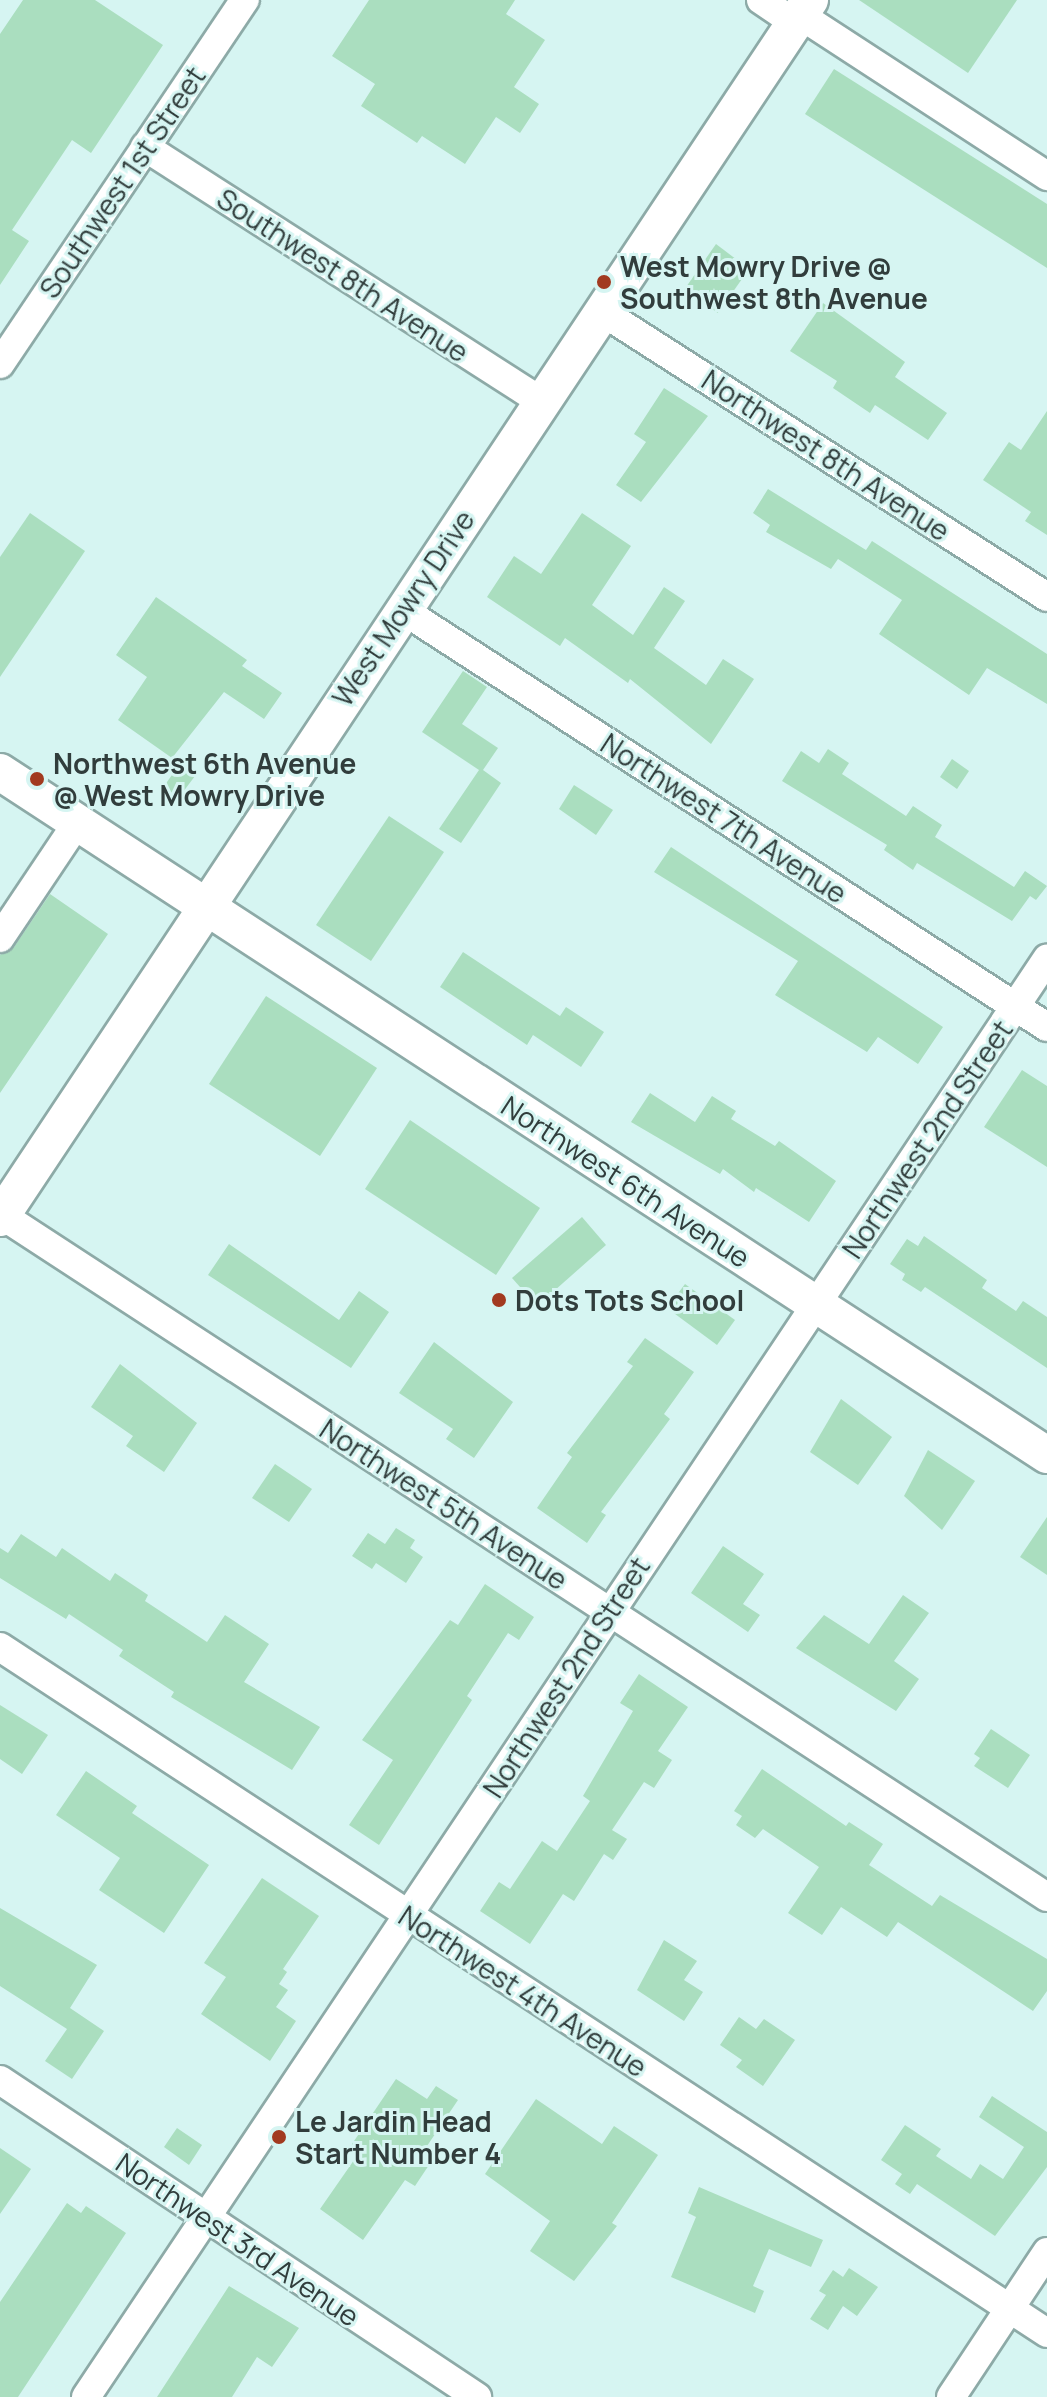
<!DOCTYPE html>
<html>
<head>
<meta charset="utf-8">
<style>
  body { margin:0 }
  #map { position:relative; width:1047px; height:2397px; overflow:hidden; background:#d6f5f2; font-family:Manrope,sans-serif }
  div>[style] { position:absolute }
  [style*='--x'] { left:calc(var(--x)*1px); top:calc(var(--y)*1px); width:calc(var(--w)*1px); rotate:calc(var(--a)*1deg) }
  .building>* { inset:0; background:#aadebf }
  .roads { filter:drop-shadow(2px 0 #8daaa7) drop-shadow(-2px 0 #8daaa7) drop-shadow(0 2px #8daaa7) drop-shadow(0 -2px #8daaa7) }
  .minor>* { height:28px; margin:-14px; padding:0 14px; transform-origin:14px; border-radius:14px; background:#fff }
  .tertiary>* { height:36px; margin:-18px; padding:0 18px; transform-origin:18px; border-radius:18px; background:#fff }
  .dots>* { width:22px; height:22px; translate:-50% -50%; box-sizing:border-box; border:4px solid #d6f5f2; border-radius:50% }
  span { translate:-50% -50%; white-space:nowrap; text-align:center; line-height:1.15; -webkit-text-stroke:6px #d6f5f2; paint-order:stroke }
  .street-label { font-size:28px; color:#313d3c }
  .poi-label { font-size:28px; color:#313d3c; font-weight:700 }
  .left { translate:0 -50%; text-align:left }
</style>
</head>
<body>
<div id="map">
  <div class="building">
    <i style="clip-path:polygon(23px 0,95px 0,163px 45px,91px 153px,72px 140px,12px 230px,29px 241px,0 285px,0 34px)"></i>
    <i style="clip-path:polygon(369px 0,515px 0,506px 14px,545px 40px,514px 87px,539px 104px,520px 133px,496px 117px,465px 164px,422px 136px,417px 143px,361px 106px,375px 84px,332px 56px)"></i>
    <i style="clip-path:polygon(859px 0,1017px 0,968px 73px)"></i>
    <i style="clip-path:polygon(834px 69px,1047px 204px,1047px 268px,805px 114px)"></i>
    <i style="clip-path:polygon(716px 244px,749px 269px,718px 313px,684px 290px)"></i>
    <i style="clip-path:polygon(823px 303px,905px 362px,895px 377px,947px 413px,928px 440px,875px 405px,870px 413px,833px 388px,837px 381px,790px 351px)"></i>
    <i style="clip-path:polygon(664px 388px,708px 416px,641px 502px,616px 485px,646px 442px,634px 434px)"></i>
    <i style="clip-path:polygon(1047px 411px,1047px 535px,1025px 521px,1031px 512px,983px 480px,1009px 442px,1021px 450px)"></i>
    <i style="clip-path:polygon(768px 489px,866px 550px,872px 541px,1047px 654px,1047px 704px,987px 668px,969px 695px,879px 634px,902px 600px,838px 559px,831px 569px,766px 532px,770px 525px,753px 513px)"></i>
    <i style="clip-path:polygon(30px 513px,85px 551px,0 677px,0 557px)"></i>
    <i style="clip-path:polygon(582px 513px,631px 546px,592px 605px,633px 635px,664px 587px,685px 601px,654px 648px,706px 685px,723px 659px,754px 679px,711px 744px,630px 679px,628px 683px,565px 638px,560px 646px,487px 597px,514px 556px,541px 574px)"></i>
    <i style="clip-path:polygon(156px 597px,247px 660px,242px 666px,282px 693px,264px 719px,224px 692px,172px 758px,118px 720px,147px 677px,116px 655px)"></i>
    <i style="clip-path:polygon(463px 671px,487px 687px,462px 724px,498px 748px,483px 770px,501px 783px,461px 843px,439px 829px,479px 770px,422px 732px)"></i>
    <i style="clip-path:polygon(828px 749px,849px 763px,842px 774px,906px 816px,913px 806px,942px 825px,935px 837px,1014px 887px,1025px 871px,1047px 886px,1036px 900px,1030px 896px,1012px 921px,917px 863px,913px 870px,884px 850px,887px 845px,782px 781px,801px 751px,819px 763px)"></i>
    <i style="clip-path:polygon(952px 759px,969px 771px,957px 789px,940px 777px)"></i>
    <i style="clip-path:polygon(179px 765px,195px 776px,177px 800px,162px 789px)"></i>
    <i style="clip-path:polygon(574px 785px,613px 810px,596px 835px,559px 809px)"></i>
    <i style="clip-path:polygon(389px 816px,444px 852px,371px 961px,316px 925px)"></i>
    <i style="clip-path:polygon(671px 847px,943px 1027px,918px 1064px,878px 1037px,867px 1052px,775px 995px,798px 961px,654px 872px)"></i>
    <i style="clip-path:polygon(50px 894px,108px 934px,0 1093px,0 955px,14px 947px)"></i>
    <i style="clip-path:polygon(463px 952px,560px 1016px,566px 1007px,604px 1032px,581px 1067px,533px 1035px,527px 1045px,440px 987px)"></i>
    <i style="clip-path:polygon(266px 996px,377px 1068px,320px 1156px,209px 1084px)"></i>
    <i style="clip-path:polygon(1022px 1070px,1047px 1086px,1047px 1167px,984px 1127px)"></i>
    <i style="clip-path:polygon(650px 1093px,695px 1122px,712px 1096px,736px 1111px,731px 1119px,775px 1146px,779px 1141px,836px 1181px,809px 1222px,756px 1188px,754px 1192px,723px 1169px,720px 1174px,631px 1122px)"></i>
    <i style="clip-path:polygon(410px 1120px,540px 1208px,496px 1275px,365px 1189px)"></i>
    <i style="clip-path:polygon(582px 1217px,606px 1245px,537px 1306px,512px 1278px)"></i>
    <i style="clip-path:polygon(924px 1236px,987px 1280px,982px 1288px,1016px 1311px,1023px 1301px,1047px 1317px,1047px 1368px,925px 1287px,921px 1292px,902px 1280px,905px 1274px,890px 1264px,907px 1239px,918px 1246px)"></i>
    <i style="clip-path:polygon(229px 1244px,339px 1320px,359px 1291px,389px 1312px,351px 1368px,208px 1275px)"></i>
    <i style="clip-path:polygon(685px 1284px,735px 1320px,717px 1345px,667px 1308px)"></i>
    <i style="clip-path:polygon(645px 1338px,694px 1372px,664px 1414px,670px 1419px,601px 1512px,606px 1515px,587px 1543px,537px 1508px,572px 1457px,567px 1453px,633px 1366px,627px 1362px)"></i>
    <i style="clip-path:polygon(434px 1342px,513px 1402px,474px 1458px,446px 1439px,453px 1429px,399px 1393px)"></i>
    <i style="clip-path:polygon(120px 1364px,197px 1423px,164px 1472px,126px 1446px,133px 1436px,91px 1407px)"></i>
    <i style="clip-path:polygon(841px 1399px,892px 1437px,858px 1485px,810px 1452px)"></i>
    <i style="clip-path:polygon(928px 1450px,975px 1481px,942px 1530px,904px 1496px)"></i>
    <i style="clip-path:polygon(275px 1464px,312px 1489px,289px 1522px,252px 1498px)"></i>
    <i style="clip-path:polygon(1047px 1517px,1047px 1575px,1020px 1557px)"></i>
    <i style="clip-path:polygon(396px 1528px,415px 1540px,410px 1548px,423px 1557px,406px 1583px,376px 1563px,372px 1569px,352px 1556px,368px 1533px,385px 1544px)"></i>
    <i style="clip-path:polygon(21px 1534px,56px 1557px,62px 1548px,110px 1581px,115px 1573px,148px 1595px,145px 1601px,207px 1642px,225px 1615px,269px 1644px,244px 1682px,320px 1727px,292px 1770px,171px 1697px,174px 1692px,119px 1656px,123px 1650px,69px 1614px,66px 1619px,0 1578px,0 1548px,8px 1553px)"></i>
    <i style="clip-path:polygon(723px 1546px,764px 1574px,743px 1604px,760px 1615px,748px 1632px,691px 1593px)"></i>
    <i style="clip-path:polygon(485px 1584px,534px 1617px,519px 1640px,508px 1633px,467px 1696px,472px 1700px,379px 1845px,349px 1825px,393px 1760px,362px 1740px,450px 1620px,458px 1625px)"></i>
    <i style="clip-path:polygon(903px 1595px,929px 1613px,894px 1661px,919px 1679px,896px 1711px,796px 1648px,824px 1615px,869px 1644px)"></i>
    <i style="clip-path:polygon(639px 1674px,688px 1707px,658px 1751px,672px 1760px,654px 1788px,644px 1782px,612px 1830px,627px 1839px,613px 1860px,604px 1854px,574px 1901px,563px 1894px,530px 1944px,480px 1911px,499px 1882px,510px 1889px,542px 1841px,557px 1851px,590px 1801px,583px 1796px,633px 1711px,620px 1703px)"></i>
    <i style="clip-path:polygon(0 1705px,48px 1735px,22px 1774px,0 1759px)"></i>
    <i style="clip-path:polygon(991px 1729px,1030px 1755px,1008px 1788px,974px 1766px,980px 1758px,974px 1754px)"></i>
    <i style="clip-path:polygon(762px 1769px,846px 1826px,849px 1822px,883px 1844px,869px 1865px,932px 1906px,940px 1895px,1047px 1959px,1047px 1991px,1033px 2011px,898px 1922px,887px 1937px,841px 1907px,822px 1935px,788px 1913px,819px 1867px,763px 1829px,755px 1838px,736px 1825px,742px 1816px,734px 1811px)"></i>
    <i style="clip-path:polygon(86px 1771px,137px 1806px,132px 1813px,209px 1865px,164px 1933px,99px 1890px,120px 1858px,56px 1815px)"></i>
    <i style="clip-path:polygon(262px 1878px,319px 1916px,283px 1969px,287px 1972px,279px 1984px,288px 1990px,276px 2007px,296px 2021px,270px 2061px,201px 2014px,226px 1977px,204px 1963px)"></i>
    <i style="clip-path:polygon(0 1908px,97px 1965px,70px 2008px,104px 2031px,72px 2079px,45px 2061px,67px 2029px,0 1986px)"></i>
    <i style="clip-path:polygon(664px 1940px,697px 1961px,684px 1980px,703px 1992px,684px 2021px,637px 1990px)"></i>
    <i style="clip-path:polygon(739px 2017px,756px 2029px,764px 2019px,795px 2040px,763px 2086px,736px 2067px,742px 2060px,720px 2045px)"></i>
    <i style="clip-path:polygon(396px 2079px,427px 2099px,436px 2086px,458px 2100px,427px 2146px,437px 2153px,415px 2186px,405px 2180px,363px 2240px,320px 2209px,361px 2150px,352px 2144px)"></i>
    <i style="clip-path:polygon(992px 2096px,1047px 2132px,1047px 2167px,995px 2236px,917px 2184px,910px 2194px,895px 2184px,902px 2174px,881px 2160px,905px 2125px,941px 2149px,936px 2156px,971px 2179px,980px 2164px,1003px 2179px,1024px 2147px,979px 2117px)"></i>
    <i style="clip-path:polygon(536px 2099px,602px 2144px,614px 2126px,658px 2155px,612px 2223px,617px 2226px,574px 2281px,530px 2251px,550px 2221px,485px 2174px)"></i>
    <i style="clip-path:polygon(177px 2128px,202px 2145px,189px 2165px,164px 2147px)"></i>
    <i style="clip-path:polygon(0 2148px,31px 2169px,0 2214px)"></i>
    <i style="clip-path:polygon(699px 2187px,823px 2240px,811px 2267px,769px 2249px,753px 2286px,764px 2291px,755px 2313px,671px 2277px,696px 2217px,688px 2213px)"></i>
    <i style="clip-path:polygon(67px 2203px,81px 2213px,86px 2206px,126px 2233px,18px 2397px,0 2397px,0 2302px)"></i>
    <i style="clip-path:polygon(849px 2268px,878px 2287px,857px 2316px,843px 2306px,828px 2330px,810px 2319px,826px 2295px,819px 2291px,833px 2270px,843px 2277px)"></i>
    <i style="clip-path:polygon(229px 2286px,299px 2328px,272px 2367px,257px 2357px,232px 2397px,157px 2397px)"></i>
  </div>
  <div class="roads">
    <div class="minor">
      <i style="--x:761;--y:0;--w:41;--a:34.1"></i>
      <i style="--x:800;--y:15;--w:295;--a:33.1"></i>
      <i style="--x:145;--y:147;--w:472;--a:32.7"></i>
      <i style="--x:604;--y:313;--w:526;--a:32.66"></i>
      <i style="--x:0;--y:364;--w:439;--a:-56.1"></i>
      <i style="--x:401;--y:609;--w:769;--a:32.91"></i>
      <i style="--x:0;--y:938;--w:138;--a:-56.2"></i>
      <i style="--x:0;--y:1214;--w:1250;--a:33.12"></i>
      <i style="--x:0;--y:1647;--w:1252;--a:33.23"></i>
      <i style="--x:0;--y:2080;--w:573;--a:33.61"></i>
      <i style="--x:86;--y:2397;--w:1730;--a:-56.25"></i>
      <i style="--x:951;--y:2397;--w:174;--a:-56.5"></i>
    </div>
    <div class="tertiary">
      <i style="--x:0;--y:772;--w:1250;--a:33.12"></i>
      <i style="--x:0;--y:1218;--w:1463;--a:-56.38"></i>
    </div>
  </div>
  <div class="dots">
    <i style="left:604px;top:282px;background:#a23a20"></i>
    <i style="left:37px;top:779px;background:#a23a20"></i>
    <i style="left:499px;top:1300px;background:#a23a20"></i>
    <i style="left:279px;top:2137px;background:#a23a20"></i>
  </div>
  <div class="street-label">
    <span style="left:122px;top:182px;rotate:-56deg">Southwest 1st Street</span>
    <span style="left:343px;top:275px;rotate:33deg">Southwest 8th Avenue</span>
    <span style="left:826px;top:455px;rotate:33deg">Northwest 8th Avenue</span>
    <span style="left:403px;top:608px;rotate:-56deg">West Mowry Drive</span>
    <span style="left:724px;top:818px;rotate:33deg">Northwest 7th Avenue</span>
    <span style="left:927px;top:1139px;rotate:-56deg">Northwest 2nd Street</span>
    <span style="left:626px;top:1181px;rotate:33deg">Northwest 6th Avenue</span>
    <span style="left:444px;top:1504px;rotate:33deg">Northwest 5th Avenue</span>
    <span style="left:566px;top:1677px;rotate:-57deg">Northwest 2nd Street</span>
    <span style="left:523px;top:1991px;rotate:33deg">Northwest 4th Avenue</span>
    <span style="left:238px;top:2239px;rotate:34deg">Northwest 3rd Avenue</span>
  </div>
  <div class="poi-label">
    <span class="left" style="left:620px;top:282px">West Mowry Drive @<br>Southwest 8th Avenue</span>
    <span class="left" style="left:53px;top:779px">Northwest 6th Avenue<br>@ West Mowry Drive</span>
    <span class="left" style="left:515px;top:1300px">Dots Tots School</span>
    <span class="left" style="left:295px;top:2137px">Le Jardin Head<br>Start Number 4</span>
  </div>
</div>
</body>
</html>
